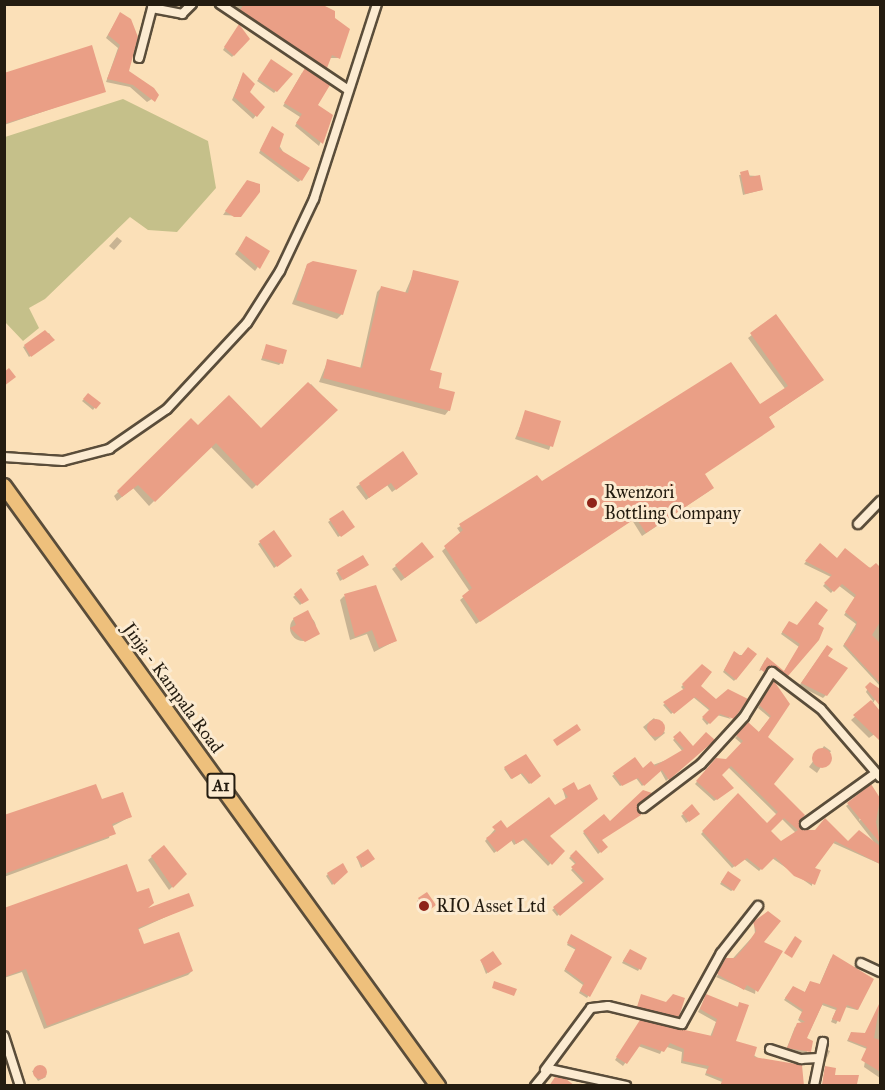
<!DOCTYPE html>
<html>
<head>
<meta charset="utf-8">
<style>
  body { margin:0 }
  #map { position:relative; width:885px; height:1090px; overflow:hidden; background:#fbe0b8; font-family:"IM FELL Great Primer",serif }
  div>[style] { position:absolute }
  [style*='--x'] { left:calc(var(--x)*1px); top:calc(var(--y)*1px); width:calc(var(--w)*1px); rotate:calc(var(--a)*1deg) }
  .green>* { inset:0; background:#c5c08a }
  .shadow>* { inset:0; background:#0003 }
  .round { border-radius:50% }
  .building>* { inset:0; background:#ea9f86 }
  .roads { filter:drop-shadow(2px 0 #5a4d3a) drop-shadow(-2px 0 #5a4d3a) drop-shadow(0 2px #5a4d3a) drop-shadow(0 -2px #5a4d3a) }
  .minor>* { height:8px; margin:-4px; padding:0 4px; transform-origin:4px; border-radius:4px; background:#fcebd1 }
  .trunk>* { height:14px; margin:-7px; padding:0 7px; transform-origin:7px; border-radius:7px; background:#eec07c }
  .dots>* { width:16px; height:16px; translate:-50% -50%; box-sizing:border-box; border:3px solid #fcebd1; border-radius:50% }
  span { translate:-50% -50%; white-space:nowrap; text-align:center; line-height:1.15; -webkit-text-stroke:6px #fcebd1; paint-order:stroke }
  .shield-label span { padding:2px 4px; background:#fcebd1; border:2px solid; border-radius:4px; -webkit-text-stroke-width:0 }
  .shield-label { font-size:16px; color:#241c10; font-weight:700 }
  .poi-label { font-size:18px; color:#241c10 }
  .left { translate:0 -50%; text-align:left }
  .street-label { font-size:18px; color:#241c10 }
  .frame { position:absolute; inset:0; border:6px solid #241c10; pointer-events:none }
</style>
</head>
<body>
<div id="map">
  <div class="green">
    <i style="clip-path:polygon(123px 99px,208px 141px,216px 188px,177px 232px,148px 230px,130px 217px,45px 299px,29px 308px,39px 328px,23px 341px,5px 322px,5px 137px)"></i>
  </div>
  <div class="shadow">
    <i style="clip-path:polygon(223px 4px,318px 4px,339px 58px,329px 58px,323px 70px)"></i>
    <i style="clip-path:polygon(120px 14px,127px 72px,155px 97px,147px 102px,130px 87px,106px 82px,118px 48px,106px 38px)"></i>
    <i style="clip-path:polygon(237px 28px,248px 39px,232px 57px,223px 50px)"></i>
    <i style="clip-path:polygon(270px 63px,290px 74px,274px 93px,257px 81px)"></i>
    <i style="clip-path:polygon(302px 73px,316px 105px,332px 115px,319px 146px,295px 126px,300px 117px,283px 106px)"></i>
    <i style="clip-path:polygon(243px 74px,248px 93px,263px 107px,253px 119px,232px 100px)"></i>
    <i style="clip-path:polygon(4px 75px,104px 91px,4px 125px)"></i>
    <i style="clip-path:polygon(270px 131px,301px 180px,298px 182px,259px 153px)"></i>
    <i style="clip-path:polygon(739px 175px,758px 176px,761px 190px,743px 195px)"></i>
    <i style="clip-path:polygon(244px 185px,240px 216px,223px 215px)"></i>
    <i style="clip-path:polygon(117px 237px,122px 241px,114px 250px,109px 246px)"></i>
    <i style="clip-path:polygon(246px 238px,268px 252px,255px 271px,235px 254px)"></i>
    <i style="clip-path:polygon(307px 265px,342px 314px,337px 319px,292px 304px)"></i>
    <i style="clip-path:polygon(414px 272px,457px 282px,428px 372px,449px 410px,445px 415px,319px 382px,328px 360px,360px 369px,377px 292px,381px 288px,405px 293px)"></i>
    <i style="clip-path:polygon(776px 316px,819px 383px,767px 418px,703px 474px,709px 491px,642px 536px,632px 520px,476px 624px,460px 600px,470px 592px,442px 551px,461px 534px,457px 528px,541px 483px,759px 406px,786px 390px,748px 338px)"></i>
    <i style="clip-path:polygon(49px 333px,53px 339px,29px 357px,23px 347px)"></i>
    <i style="clip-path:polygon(267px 345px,281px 363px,279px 365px,261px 360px)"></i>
    <i style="clip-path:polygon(311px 384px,336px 410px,252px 489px,210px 446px,149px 506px,133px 488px,117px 501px,114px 496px,191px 421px,198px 427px,261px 430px)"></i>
    <i style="clip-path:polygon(88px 395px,98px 403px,93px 410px,82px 401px)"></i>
    <i style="clip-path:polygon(526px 412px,559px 422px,549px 450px,515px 439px)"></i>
    <i style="clip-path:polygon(403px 453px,413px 477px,392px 492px,387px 485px,366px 500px,356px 487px)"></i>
    <i style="clip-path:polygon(342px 512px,351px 529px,338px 537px,328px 522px)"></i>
    <i style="clip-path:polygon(273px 532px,290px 556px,274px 568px,258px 544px)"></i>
    <i style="clip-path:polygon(820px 545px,837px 560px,880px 570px,880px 686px,843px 646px,856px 624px,844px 615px,855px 598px,838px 585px,831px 593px,823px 586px,831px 577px,804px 564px)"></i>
    <i style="clip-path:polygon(363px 557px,365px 566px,340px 581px,336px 573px)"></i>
    <i style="clip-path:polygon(428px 560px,401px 581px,392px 569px,396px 566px)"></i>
    <i style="clip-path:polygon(300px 591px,305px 601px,300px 605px,293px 597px)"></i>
    <i style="clip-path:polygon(344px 596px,395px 641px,374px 652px,367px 634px,350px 640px,340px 600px)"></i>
    <i style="clip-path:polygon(826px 611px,786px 676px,771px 667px,759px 671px,765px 660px,783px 673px,799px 647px,781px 634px,788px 624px,797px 627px)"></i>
    <i class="round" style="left:290px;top:615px;width:26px;height:26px"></i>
    <i style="clip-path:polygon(827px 646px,826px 695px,823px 698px,799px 686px)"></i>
    <i style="clip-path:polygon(733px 655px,755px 655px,734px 681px,723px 672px)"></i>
    <i style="clip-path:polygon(702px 666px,699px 686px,731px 719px,717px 715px,707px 725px,702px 719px,710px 711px,693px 697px,671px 714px,663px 705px,684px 690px,681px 687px)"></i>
    <i style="clip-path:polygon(870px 684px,880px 691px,873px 703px,880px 713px,880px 730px,869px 738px,851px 720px,873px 701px,866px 692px)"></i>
    <i style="clip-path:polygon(evenodd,772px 685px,789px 704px,766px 737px,772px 784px,804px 815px,798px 829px,848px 843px,874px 842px,846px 806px,871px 786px,859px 821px,880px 802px,880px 864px,833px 843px,813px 869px,812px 886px,772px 858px,759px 871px,744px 859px,732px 868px,701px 834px,738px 795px,767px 825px,777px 815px,728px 767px,720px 775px,730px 790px,714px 801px,695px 784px,717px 759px,727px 761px,742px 744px,735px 738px,748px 724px,758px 733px,770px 718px,758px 708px,772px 685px,781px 818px,796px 833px,781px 843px,769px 831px,781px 818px)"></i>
    <i style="clip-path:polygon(654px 718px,665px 733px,655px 741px,643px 727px)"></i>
    <i style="clip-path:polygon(680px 733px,693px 748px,713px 740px,666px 781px,660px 770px,642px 786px,636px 778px,620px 786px,612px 776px,635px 759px,642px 769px,672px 758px,683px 752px,673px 740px)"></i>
    <i style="clip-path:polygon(824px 746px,831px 751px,817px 773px,809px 767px)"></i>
    <i style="clip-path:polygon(504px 769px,505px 768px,539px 776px,529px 784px,520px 773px,511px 779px)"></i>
    <i style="clip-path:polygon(563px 790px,577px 792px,548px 837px,562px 851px,548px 866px,523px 840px,514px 845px,511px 840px,494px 853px,485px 841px,501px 822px,506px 830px,555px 807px,566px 800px)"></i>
    <i style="clip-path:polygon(101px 801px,130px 817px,111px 827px,109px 838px,4px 877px,4px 819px)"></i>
    <i style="clip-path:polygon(635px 806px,601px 840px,606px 847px,598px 854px,583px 833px,604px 817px,609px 824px)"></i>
    <i style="clip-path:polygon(692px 806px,698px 814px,686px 823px,681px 816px)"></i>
    <i style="clip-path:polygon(164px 847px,185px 874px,169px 890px,148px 860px)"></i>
    <i style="clip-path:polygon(576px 852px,601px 879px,557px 916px,552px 910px,584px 884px,571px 870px,576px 865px,569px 858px)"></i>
    <i style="clip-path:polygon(357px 858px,371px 860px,361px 868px)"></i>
    <i style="clip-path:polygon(346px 871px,332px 885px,326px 876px,328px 874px)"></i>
    <i style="clip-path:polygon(726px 875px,733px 890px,731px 891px,720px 884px)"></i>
    <i style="clip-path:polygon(427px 894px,432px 907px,425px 912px,417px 901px)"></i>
    <i style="clip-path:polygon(192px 905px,137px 930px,143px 946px,192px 971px,188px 975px,44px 1029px,22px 972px,4px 978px,4px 910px,144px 911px)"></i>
    <i style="clip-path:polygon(754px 923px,762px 943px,755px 994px,716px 977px,755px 934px)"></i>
    <i style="clip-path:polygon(570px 938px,610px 958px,587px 998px,579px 993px,583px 985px,564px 971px,576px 950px,567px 945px)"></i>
    <i style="clip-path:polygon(628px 953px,645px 959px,638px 971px,622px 963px)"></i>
    <i style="clip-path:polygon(831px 958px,872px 980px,857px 1010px,845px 1007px,836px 1024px,831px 1022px,836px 1010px,822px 1005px,806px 1039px,807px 1053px,786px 1050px,795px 1027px,803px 1024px,798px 1020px,802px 1012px,784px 1000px,791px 990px,804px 994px,810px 982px,819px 986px)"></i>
    <i style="clip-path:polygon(481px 961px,498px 965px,486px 974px)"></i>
    <i style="clip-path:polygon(641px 996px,667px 1003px,677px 1016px,637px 1008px)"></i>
    <i style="clip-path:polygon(706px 996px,736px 1008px,740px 1004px,734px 1042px,800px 1086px,720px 1086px,722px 1082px,705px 1075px,707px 1069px,681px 1063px,682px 1052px,664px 1046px,660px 1054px,638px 1046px,623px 1066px,615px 1060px,638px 1025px,710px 1037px,716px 1022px,698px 1012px)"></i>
    <i style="clip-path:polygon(880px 1006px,880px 1078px,864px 1067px,867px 1049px,847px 1041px,851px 1033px,865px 1034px)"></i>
    <i style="clip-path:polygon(828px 1050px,830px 1051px,825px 1062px,827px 1052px)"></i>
    <i style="clip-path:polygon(41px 1068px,46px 1077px,38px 1081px,32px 1071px)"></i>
    <i style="clip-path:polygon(825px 1068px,833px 1077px,857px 1077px,855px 1086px,822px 1086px)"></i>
  </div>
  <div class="building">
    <i style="clip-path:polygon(244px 4px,321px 4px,335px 11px,335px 18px,350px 29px,340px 59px,332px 55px,327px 68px,240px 10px)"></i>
    <i style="clip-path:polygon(120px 12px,131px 19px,138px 37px,129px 71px,154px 88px,159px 95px,155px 102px,133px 85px,107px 79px,120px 45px,108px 35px)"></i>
    <i style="clip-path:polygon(239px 24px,250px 39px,234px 56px,224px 47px)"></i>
    <i style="clip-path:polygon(92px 45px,106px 92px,4px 124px,4px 73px)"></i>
    <i style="clip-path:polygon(271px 59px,293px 74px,277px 92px,258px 79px)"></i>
    <i style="clip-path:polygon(305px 68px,330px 85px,318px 105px,333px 115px,323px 144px,296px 123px,302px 114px,284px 103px)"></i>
    <i style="clip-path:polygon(243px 72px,255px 84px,250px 92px,265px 107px,257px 117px,234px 97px)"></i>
    <i style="clip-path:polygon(272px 126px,284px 134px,279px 149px,310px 168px,302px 181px,260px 150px)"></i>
    <i style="clip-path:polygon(748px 170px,750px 177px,760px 175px,763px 190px,745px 194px,740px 172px)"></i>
    <i style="clip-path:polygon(247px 180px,260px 184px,260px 192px,241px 217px,234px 217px,225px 211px)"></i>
    <i style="clip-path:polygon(246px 236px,270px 251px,260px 269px,238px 250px)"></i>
    <i style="clip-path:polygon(313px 261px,357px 270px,343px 315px,296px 300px,307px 264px)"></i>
    <i style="clip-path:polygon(413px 270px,459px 281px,430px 370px,442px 373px,439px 388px,455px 392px,450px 411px,323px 378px,327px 359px,362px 368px,381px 286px,408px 293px)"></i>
    <i style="clip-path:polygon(776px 314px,824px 380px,769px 417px,775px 427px,705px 474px,714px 488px,646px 533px,636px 518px,480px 622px,462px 596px,472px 588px,444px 546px,463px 530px,459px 524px,537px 475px,542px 481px,731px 362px,760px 404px,788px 386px,750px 333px)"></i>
    <i style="clip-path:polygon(45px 330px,55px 340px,31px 357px,24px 345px)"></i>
    <i style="clip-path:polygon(266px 344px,287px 350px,283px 364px,262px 358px)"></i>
    <i style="clip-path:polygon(9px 368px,16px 377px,4px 386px,4px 372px)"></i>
    <i style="clip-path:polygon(308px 382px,338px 410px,257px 486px,216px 443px,155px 502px,138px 485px,122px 497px,117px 491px,191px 418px,198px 425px,229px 395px,261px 428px)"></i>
    <i style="clip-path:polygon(88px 393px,101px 403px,96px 409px,83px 399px)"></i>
    <i style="clip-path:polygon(525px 410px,561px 421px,553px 447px,517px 436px)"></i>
    <i style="clip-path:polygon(403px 451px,418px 474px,396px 490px,391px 483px,369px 498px,359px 483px)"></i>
    <i style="clip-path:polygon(343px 510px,355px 527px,341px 537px,329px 519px)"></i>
    <i style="clip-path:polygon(274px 530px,292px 556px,277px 567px,259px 541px)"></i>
    <i style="clip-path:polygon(422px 542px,434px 557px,405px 578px,395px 565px)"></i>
    <i style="clip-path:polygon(820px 543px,837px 558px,845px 548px,870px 568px,876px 563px,880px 567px,880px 622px,872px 635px,880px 643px,880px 683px,844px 644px,855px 630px,857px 622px,845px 612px,856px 595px,842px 584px,834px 592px,824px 583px,832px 575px,805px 561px)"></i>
    <i style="clip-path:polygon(363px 555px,369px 565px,343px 580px,337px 570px)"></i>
    <i style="clip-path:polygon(376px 585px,397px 641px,379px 648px,372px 630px,355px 637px,344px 594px)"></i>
    <i style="clip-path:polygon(301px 588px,309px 600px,302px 604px,294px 594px)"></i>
    <i style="clip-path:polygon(816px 601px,828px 610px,818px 624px,824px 628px,819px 640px,788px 676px,773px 666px,764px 672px,760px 669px,767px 657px,784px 671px,800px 644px,782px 632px,789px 621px,797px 625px)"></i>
    <i style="clip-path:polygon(308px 610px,320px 634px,305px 642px,290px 628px,296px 625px,293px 618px)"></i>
    <i style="clip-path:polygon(827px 645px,833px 649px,828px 656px,848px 668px,827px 696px,801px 683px)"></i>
    <i style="clip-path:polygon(748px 647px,757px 654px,736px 680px,724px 670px,734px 651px,741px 656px)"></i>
    <i style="clip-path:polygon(702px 664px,712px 672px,701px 686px,716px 699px,728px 689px,748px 699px,734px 719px,720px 714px,710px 724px,702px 717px,710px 709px,695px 697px,674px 714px,663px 702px,685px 688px,682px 684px)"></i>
    <i style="clip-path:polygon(evenodd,774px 681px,790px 704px,768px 737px,794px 759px,774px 784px,805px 815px,799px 822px,802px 830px,815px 830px,825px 818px,848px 841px,859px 830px,880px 846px,880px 864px,835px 841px,815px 868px,821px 870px,815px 885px,794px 876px,775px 857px,762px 870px,747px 858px,735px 867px,702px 831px,738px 793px,767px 823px,778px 812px,731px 766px,722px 775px,734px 788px,717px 800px,696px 781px,716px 758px,726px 759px,743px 741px,736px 735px,748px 722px,759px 732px,771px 716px,759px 705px,774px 681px,784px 818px,798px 830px,781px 841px,771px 831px,784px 818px)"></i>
    <i style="clip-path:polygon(870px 682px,880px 689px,880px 706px,865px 687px)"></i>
    <i style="clip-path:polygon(871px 700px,880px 711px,880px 741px,853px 715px)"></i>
    <i class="round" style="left:647px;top:719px;width:18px;height:18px"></i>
    <i style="clip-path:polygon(577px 724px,581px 730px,557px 746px,553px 740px)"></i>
    <i style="clip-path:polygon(680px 731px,693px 746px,706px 732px,715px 740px,669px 780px,662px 770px,644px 786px,638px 778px,622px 786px,613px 773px,635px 757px,643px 768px,651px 761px,655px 766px,684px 749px,673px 737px)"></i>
    <i class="round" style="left:812px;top:748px;width:20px;height:20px"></i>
    <i style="clip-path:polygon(526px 754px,541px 776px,531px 784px,522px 773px,512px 779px,504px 767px)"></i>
    <i style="clip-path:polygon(574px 782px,578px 790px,590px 784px,598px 799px,550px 836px,565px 851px,552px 865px,526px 838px,516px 844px,514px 839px,497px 852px,486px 838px,496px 831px,492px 827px,501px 820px,507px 828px,549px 797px,555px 805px,568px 797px,562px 789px)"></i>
    <i style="clip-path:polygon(96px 784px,102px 799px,123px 792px,132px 817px,112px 824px,116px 834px,4px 874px,4px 815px)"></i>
    <i style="clip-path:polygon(871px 784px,880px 798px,876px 822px,880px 843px,847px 803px)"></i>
    <i style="clip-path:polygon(643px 790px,652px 793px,637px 805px,641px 815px,602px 840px,608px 847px,601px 853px,583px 831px,604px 814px,610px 821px)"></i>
    <i style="clip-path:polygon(692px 804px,700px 814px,689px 822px,682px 813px)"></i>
    <i style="clip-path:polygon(164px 845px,187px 874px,173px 888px,151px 856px)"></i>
    <i style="clip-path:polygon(368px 849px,375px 859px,363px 867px,356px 857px)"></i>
    <i style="clip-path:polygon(576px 850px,604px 879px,560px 916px,553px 907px,585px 881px,571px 867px,576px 863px,570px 856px)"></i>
    <i style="clip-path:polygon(343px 863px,348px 872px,334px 885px,327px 873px)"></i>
    <i style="clip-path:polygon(127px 864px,137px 892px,149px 888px,154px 903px,148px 908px,189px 893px,194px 906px,138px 928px,144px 944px,179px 932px,193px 971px,47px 1026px,26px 969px,4px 977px,4px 908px)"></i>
    <i style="clip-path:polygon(728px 871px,741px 880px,734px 891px,721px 882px)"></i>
    <i style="clip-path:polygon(427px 892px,436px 905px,427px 912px,418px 898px)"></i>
    <i style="clip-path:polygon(768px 911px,781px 921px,764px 942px,783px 951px,758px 992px,747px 985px,744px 990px,717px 974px,726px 958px,735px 958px,748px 943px,756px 931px,753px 922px)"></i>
    <i style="clip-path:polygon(571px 934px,612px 957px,590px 997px,580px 991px,584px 983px,565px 969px,576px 948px,567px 943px)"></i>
    <i style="clip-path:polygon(795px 936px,802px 941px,792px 958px,784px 953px)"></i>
    <i style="clip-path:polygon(630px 949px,647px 958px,641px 970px,623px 961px)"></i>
    <i style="clip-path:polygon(493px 951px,502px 964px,488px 973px,480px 960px)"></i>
    <i style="clip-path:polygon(833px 954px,874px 979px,858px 1010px,847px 1005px,840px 1022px,832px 1019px,837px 1008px,823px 1003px,807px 1038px,813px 1041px,811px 1052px,787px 1048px,797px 1023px,805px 1022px,799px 1018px,803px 1010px,785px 998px,793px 986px,805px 992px,810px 981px,820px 984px)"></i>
    <i style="clip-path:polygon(494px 981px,517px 989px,514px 996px,492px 988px)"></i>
    <i style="clip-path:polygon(641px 994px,666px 1002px,673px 994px,685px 998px,679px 1017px,637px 1007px)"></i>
    <i style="clip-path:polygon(706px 994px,738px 1007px,739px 1002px,749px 1005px,736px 1041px,757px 1047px,754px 1057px,802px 1065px,804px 1086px,720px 1086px,723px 1079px,706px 1073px,709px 1066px,683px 1061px,684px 1049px,670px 1043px,664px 1052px,641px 1044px,627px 1064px,616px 1057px,640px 1020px,712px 1036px,717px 1019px,700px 1009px)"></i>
    <i style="clip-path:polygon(880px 1002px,874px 1038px,880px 1040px,879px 1071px,861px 1060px,867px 1047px,848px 1040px,851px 1032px,865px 1033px)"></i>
    <i class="round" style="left:33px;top:1065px;width:14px;height:14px"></i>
    <i style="clip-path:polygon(825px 1066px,836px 1068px,835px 1075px,859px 1075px,857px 1084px,822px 1086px)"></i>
    <i style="clip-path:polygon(555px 1077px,566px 1079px,575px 1086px,549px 1086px)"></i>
  </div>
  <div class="roads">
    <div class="minor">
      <i style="--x:220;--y:4;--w:153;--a:33.8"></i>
      <i style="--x:139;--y:58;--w:52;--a:-75.4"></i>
      <i style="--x:152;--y:8;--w:31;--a:11"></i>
      <i style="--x:182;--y:14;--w:14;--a:-45"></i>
      <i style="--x:4;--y:457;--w:59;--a:3.9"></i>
      <i style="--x:63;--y:461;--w:48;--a:-14.6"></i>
      <i style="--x:109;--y:449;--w:70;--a:-34.6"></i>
      <i style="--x:167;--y:409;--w:117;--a:-47.1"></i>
      <i style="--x:247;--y:323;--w:62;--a:-57.6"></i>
      <i style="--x:280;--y:271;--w:80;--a:-64.7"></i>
      <i style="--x:314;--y:199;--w:205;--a:-72.1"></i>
      <i style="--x:858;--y:524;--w:32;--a:-46"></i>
      <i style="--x:643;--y:808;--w:73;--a:-37.2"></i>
      <i style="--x:701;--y:764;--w:64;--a:-47.5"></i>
      <i style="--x:744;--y:717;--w:53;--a:-58.1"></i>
      <i style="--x:772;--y:672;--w:61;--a:37.1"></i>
      <i style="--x:821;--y:709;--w:90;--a:49.1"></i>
      <i style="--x:805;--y:824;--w:87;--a:-35.7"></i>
      <i style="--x:861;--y:963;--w:21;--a:25"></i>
      <i style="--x:4;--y:1036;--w:52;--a:72.3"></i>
      <i style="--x:770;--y:1049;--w:33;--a:18"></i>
      <i style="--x:801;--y:1059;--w:17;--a:-3"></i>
      <i style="--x:545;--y:1070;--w:77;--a:-53.4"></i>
      <i style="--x:591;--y:1008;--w:17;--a:-7"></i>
      <i style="--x:608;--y:1006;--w:76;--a:13.7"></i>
      <i style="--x:682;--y:1024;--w:81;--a:-61.2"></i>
      <i style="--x:721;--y:953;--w:60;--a:-51.8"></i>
      <i style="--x:535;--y:1086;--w:22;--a:-51"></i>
      <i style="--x:549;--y:1069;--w:79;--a:12.4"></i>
      <i style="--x:814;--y:1086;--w:45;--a:-78.4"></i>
    </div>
    <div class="trunk">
      <i style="--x:4;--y:486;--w:741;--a:54.12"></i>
    </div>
  </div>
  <div class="dots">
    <i style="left:592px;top:503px;background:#8f2418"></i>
    <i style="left:424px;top:906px;background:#8f2418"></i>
  </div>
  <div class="shield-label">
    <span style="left:221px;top:786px">A1</span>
  </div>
  <div class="poi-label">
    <span class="left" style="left:604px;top:503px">Rwenzori<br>Bottling Company</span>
    <span class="left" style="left:436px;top:906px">RIO Asset Ltd</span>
  </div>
  <div class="street-label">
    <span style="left:173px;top:688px;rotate:54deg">Jinja - Kampala Road</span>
  </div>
  <div class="frame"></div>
</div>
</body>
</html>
